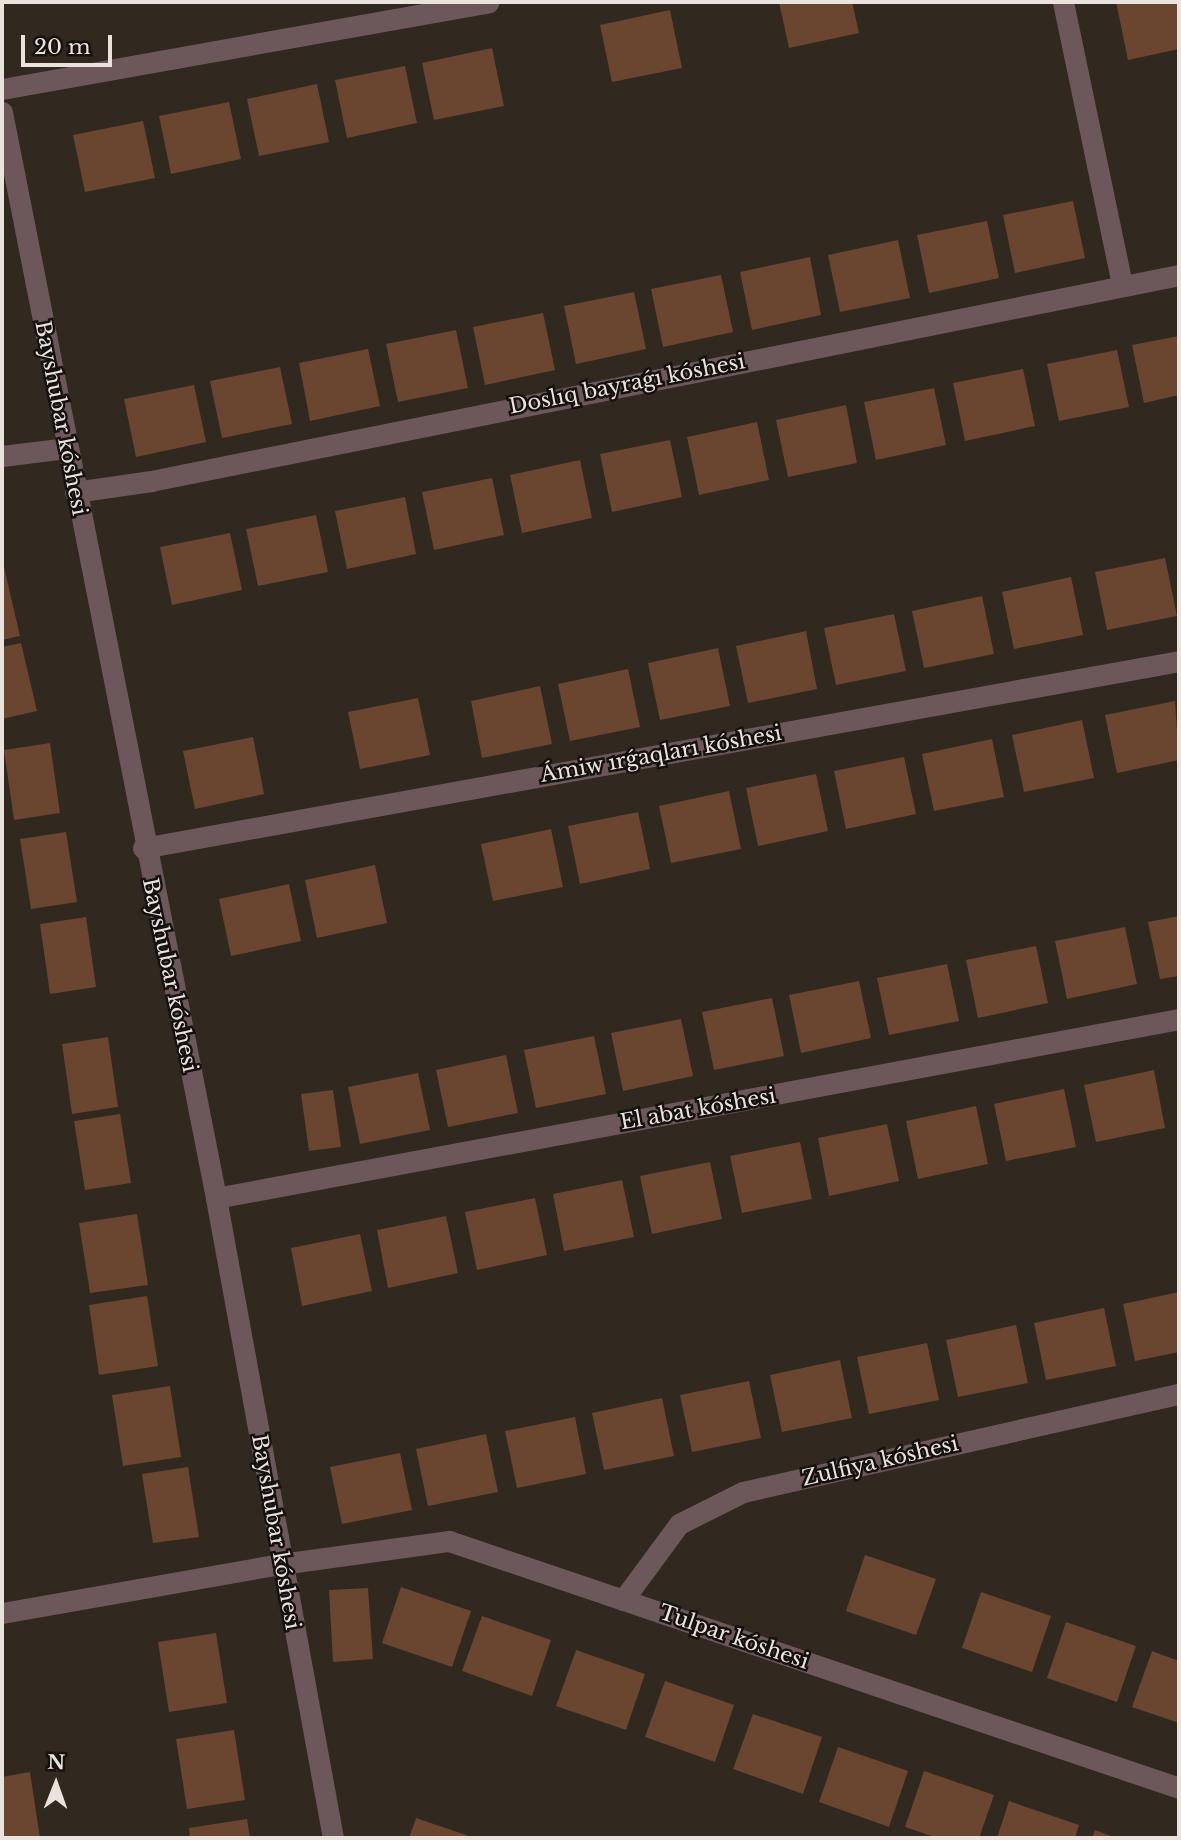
<!DOCTYPE html>
<html>
<head>
<meta charset="utf-8">
<style>
  body { margin:0 }
  #map { position:relative; width:1181px; height:1840px; overflow:hidden; background:#312820; font-family:"Libre Baskerville",serif }
  div>[style] { position:absolute }
  [style*='--x'] { left:calc(var(--x)*1px); top:calc(var(--y)*1px); width:calc(var(--w)*1px); rotate:calc(var(--a)*1deg) }
  .building>* { inset:0; background:#6a452f }
  .street>* { height:21px; margin:-10.5px; padding:0 10.5px; transform-origin:10.5px; border-radius:10.5px; background:#6c575b }
  span { translate:-50% -50%; white-space:nowrap; text-align:center; line-height:1.15; -webkit-text-stroke:5px #16110e; paint-order:stroke }
  .street-label { font-size:21px; color:#e9e2dd }
  .frame { position:absolute; inset:0; border:4px solid #e9e2dd; pointer-events:none }
  .north { position:absolute; left:21px; top:1749px; width:70px; height:70px; -webkit-text-stroke:5px #16110e; paint-order:stroke; rotate:1deg; font-size:19px; font-weight:700; line-height:28px; text-align:center; color:#e9e2dd }
  .north::after { content:''; display:block; margin:auto; width:24px; height:32px; background:#e9e2dd; clip-path:polygon(50% 0,100% 100%,50% 72%,0 100%) }
  .scale { position:absolute; left:21px; top:35px; width:91px; height:32px; box-sizing:border-box; border:4px solid #e9e2dd; border-top:0; padding-left:9px; font-size:21px; line-height:24px; white-space:nowrap; color:#e9e2dd; -webkit-text-stroke:5px #16110e; paint-order:stroke }
</style>
</head>
<body>
<div id="map">
  <div class="building">
    <i style="clip-path:polygon(779px 2px,852px 2px,859px 33px,789px 48px)"></i>
    <i style="clip-path:polygon(1116px 2px,1179px 2px,1179px 49px,1128px 60px)"></i>
    <i style="clip-path:polygon(670px 10px,682px 68px,612px 82px,600px 25px)"></i>
    <i style="clip-path:polygon(492px 48px,504px 106px,434px 120px,422px 63px)"></i>
    <i style="clip-path:polygon(405px 66px,417px 123px,347px 138px,335px 80px)"></i>
    <i style="clip-path:polygon(317px 84px,329px 142px,259px 156px,247px 99px)"></i>
    <i style="clip-path:polygon(229px 102px,241px 159px,171px 174px,159px 116px)"></i>
    <i style="clip-path:polygon(143px 121px,155px 178px,85px 192px,73px 135px)"></i>
    <i style="clip-path:polygon(1073px 201px,1085px 258px,1015px 273px,1003px 215px)"></i>
    <i style="clip-path:polygon(987px 221px,999px 278px,929px 293px,917px 235px)"></i>
    <i style="clip-path:polygon(898px 240px,910px 298px,840px 312px,828px 255px)"></i>
    <i style="clip-path:polygon(810px 257px,821px 315px,752px 330px,740px 272px)"></i>
    <i style="clip-path:polygon(721px 275px,733px 332px,663px 347px,651px 289px)"></i>
    <i style="clip-path:polygon(634px 292px,646px 349px,576px 364px,564px 306px)"></i>
    <i style="clip-path:polygon(543px 313px,555px 370px,485px 385px,473px 327px)"></i>
    <i style="clip-path:polygon(456px 330px,468px 388px,398px 402px,386px 344px)"></i>
    <i style="clip-path:polygon(1179px 336px,1179px 395px,1144px 403px,1132px 345px)"></i>
    <i style="clip-path:polygon(368px 349px,380px 406px,310px 421px,299px 363px)"></i>
    <i style="clip-path:polygon(1117px 350px,1129px 407px,1059px 421px,1047px 364px)"></i>
    <i style="clip-path:polygon(280px 367px,292px 424px,222px 438px,210px 381px)"></i>
    <i style="clip-path:polygon(1023px 369px,1035px 426px,965px 441px,953px 383px)"></i>
    <i style="clip-path:polygon(194px 385px,206px 442px,136px 457px,124px 399px)"></i>
    <i style="clip-path:polygon(934px 388px,946px 445px,876px 460px,864px 402px)"></i>
    <i style="clip-path:polygon(846px 405px,857px 463px,788px 477px,776px 420px)"></i>
    <i style="clip-path:polygon(757px 422px,769px 480px,699px 495px,687px 437px)"></i>
    <i style="clip-path:polygon(670px 440px,682px 497px,612px 512px,600px 454px)"></i>
    <i style="clip-path:polygon(580px 460px,592px 518px,522px 533px,510px 475px)"></i>
    <i style="clip-path:polygon(492px 478px,504px 535px,434px 550px,422px 492px)"></i>
    <i style="clip-path:polygon(405px 497px,416px 554px,347px 569px,335px 511px)"></i>
    <i style="clip-path:polygon(316px 515px,328px 572px,258px 586px,246px 529px)"></i>
    <i style="clip-path:polygon(230px 533px,242px 590px,172px 605px,160px 547px)"></i>
    <i style="clip-path:polygon(1165px 558px,1177px 616px,1107px 630px,1095px 572px)"></i>
    <i style="clip-path:polygon(4px 567px,20px 636px,2px 640px,2px 568px)"></i>
    <i style="clip-path:polygon(1071px 577px,1083px 635px,1014px 649px,1002px 592px)"></i>
    <i style="clip-path:polygon(982px 596px,994px 654px,924px 668px,912px 611px)"></i>
    <i style="clip-path:polygon(894px 614px,906px 671px,836px 685px,824px 628px)"></i>
    <i style="clip-path:polygon(806px 631px,817px 689px,748px 703px,736px 646px)"></i>
    <i style="clip-path:polygon(21px 643px,37px 711px,2px 719px,2px 647px)"></i>
    <i style="clip-path:polygon(718px 648px,730px 706px,660px 720px,648px 663px)"></i>
    <i style="clip-path:polygon(628px 669px,640px 727px,570px 741px,558px 684px)"></i>
    <i style="clip-path:polygon(540px 686px,552px 744px,482px 758px,471px 701px)"></i>
    <i style="clip-path:polygon(418px 698px,430px 755px,360px 769px,348px 712px)"></i>
    <i style="clip-path:polygon(1175px 701px,1179px 760px,1117px 773px,1105px 715px)"></i>
    <i style="clip-path:polygon(1082px 720px,1094px 778px,1024px 792px,1012px 735px)"></i>
    <i style="clip-path:polygon(253px 737px,264px 794px,195px 809px,183px 751px)"></i>
    <i style="clip-path:polygon(992px 739px,1004px 797px,934px 811px,922px 754px)"></i>
    <i style="clip-path:polygon(50px 743px,60px 813px,14px 820px,4px 750px)"></i>
    <i style="clip-path:polygon(904px 757px,916px 814px,846px 829px,834px 771px)"></i>
    <i style="clip-path:polygon(816px 774px,828px 831px,758px 846px,746px 788px)"></i>
    <i style="clip-path:polygon(729px 791px,741px 849px,671px 863px,659px 806px)"></i>
    <i style="clip-path:polygon(638px 812px,650px 869px,580px 884px,568px 826px)"></i>
    <i style="clip-path:polygon(551px 829px,563px 887px,493px 901px,481px 844px)"></i>
    <i style="clip-path:polygon(66px 832px,77px 902px,31px 909px,20px 839px)"></i>
    <i style="clip-path:polygon(375px 865px,387px 923px,317px 938px,305px 880px)"></i>
    <i style="clip-path:polygon(289px 884px,301px 941px,231px 956px,219px 899px)"></i>
    <i style="clip-path:polygon(1179px 916px,1179px 976px,1160px 979px,1148px 922px)"></i>
    <i style="clip-path:polygon(86px 917px,96px 987px,50px 994px,40px 924px)"></i>
    <i style="clip-path:polygon(1125px 927px,1137px 984px,1067px 999px,1055px 941px)"></i>
    <i style="clip-path:polygon(1036px 946px,1048px 1003px,978px 1018px,966px 960px)"></i>
    <i style="clip-path:polygon(947px 964px,959px 1021px,889px 1035px,877px 978px)"></i>
    <i style="clip-path:polygon(859px 981px,871px 1038px,801px 1053px,789px 995px)"></i>
    <i style="clip-path:polygon(772px 998px,784px 1056px,714px 1070px,702px 1012px)"></i>
    <i style="clip-path:polygon(681px 1019px,693px 1076px,623px 1091px,611px 1033px)"></i>
    <i style="clip-path:polygon(594px 1036px,606px 1094px,536px 1108px,524px 1050px)"></i>
    <i style="clip-path:polygon(108px 1037px,118px 1107px,72px 1114px,62px 1044px)"></i>
    <i style="clip-path:polygon(506px 1055px,518px 1113px,448px 1127px,436px 1070px)"></i>
    <i style="clip-path:polygon(1154px 1070px,1165px 1128px,1096px 1142px,1084px 1085px)"></i>
    <i style="clip-path:polygon(418px 1073px,430px 1130px,360px 1144px,348px 1087px)"></i>
    <i style="clip-path:polygon(1064px 1089px,1076px 1147px,1006px 1161px,994px 1104px)"></i>
    <i style="clip-path:polygon(333px 1090px,341px 1147px,309px 1151px,301px 1094px)"></i>
    <i style="clip-path:polygon(976px 1106px,988px 1164px,918px 1179px,906px 1121px)"></i>
    <i style="clip-path:polygon(120px 1114px,131px 1183px,85px 1190px,74px 1121px)"></i>
    <i style="clip-path:polygon(887px 1124px,899px 1181px,829px 1196px,818px 1138px)"></i>
    <i style="clip-path:polygon(800px 1142px,812px 1199px,742px 1213px,730px 1156px)"></i>
    <i style="clip-path:polygon(710px 1162px,722px 1219px,652px 1234px,640px 1176px)"></i>
    <i style="clip-path:polygon(622px 1180px,634px 1237px,564px 1251px,553px 1194px)"></i>
    <i style="clip-path:polygon(535px 1198px,547px 1255px,477px 1270px,465px 1212px)"></i>
    <i style="clip-path:polygon(137px 1214px,148px 1285px,90px 1293px,79px 1223px)"></i>
    <i style="clip-path:polygon(446px 1216px,458px 1273px,388px 1288px,377px 1230px)"></i>
    <i style="clip-path:polygon(360px 1234px,372px 1291px,302px 1306px,291px 1248px)"></i>
    <i style="clip-path:polygon(1179px 1292px,1179px 1352px,1135px 1361px,1123px 1304px)"></i>
    <i style="clip-path:polygon(147px 1296px,158px 1366px,99px 1375px,89px 1305px)"></i>
    <i style="clip-path:polygon(1104px 1308px,1116px 1366px,1046px 1380px,1034px 1323px)"></i>
    <i style="clip-path:polygon(1016px 1325px,1028px 1383px,958px 1397px,946px 1340px)"></i>
    <i style="clip-path:polygon(927px 1343px,939px 1400px,869px 1414px,857px 1357px)"></i>
    <i style="clip-path:polygon(840px 1360px,852px 1418px,782px 1432px,770px 1375px)"></i>
    <i style="clip-path:polygon(749px 1381px,761px 1438px,692px 1452px,680px 1395px)"></i>
    <i style="clip-path:polygon(170px 1386px,181px 1457px,123px 1466px,112px 1395px)"></i>
    <i style="clip-path:polygon(662px 1398px,674px 1456px,604px 1470px,592px 1413px)"></i>
    <i style="clip-path:polygon(575px 1417px,586px 1474px,517px 1488px,505px 1431px)"></i>
    <i style="clip-path:polygon(486px 1434px,498px 1492px,428px 1506px,416px 1449px)"></i>
    <i style="clip-path:polygon(400px 1453px,412px 1510px,342px 1524px,330px 1467px)"></i>
    <i style="clip-path:polygon(188px 1467px,199px 1537px,153px 1543px,142px 1474px)"></i>
    <i style="clip-path:polygon(865px 1555px,936px 1579px,916px 1635px,846px 1611px)"></i>
    <i style="clip-path:polygon(401px 1587px,471px 1611px,452px 1667px,382px 1643px)"></i>
    <i style="clip-path:polygon(368px 1588px,373px 1659px,333px 1662px,329px 1590px)"></i>
    <i style="clip-path:polygon(981px 1592px,1051px 1616px,1032px 1672px,962px 1648px)"></i>
    <i style="clip-path:polygon(482px 1616px,551px 1640px,532px 1696px,462px 1671px)"></i>
    <i style="clip-path:polygon(1066px 1622px,1136px 1646px,1117px 1702px,1047px 1678px)"></i>
    <i style="clip-path:polygon(216px 1633px,227px 1703px,169px 1712px,158px 1642px)"></i>
    <i style="clip-path:polygon(576px 1650px,645px 1674px,626px 1730px,556px 1706px)"></i>
    <i style="clip-path:polygon(1152px 1651px,1179px 1661px,1179px 1723px,1132px 1707px)"></i>
    <i style="clip-path:polygon(665px 1681px,734px 1705px,715px 1762px,645px 1737px)"></i>
    <i style="clip-path:polygon(753px 1714px,822px 1737px,803px 1794px,733px 1769px)"></i>
    <i style="clip-path:polygon(234px 1730px,245px 1800px,187px 1809px,176px 1739px)"></i>
    <i style="clip-path:polygon(838px 1747px,908px 1771px,889px 1827px,819px 1802px)"></i>
    <i style="clip-path:polygon(924px 1771px,994px 1795px,979px 1838px,937px 1838px,905px 1827px)"></i>
    <i style="clip-path:polygon(30px 1772px,40px 1838px,2px 1838px,2px 1777px)"></i>
    <i style="clip-path:polygon(1009px 1801px,1079px 1825px,1075px 1838px,997px 1838px)"></i>
    <i style="clip-path:polygon(416px 1818px,475px 1838px,409px 1838px)"></i>
    <i style="clip-path:polygon(247px 1819px,250px 1838px,190px 1838px,189px 1828px)"></i>
    <i style="clip-path:polygon(1095px 1830px,1116px 1838px,1092px 1838px)"></i>
  </div>
  <div class="street">
    <i style="--x:1063;--y:2;--w:288;--a:78.2"></i>
    <i style="--x:2;--y:89;--w:494;--a:-10.1"></i>
    <i style="--x:2;--y:112;--w:1107;--a:78.85"></i>
    <i style="--x:216;--y:1198;--w:651;--a:79.64"></i>
    <i style="--x:2;--y:456;--w:64;--a:-7.1"></i>
    <i style="--x:75;--y:492;--w:77;--a:-8.2"></i>
    <i style="--x:151;--y:481;--w:1048;--a:-11.33"></i>
    <i style="--x:143;--y:848;--w:1053;--a:-10.23"></i>
    <i style="--x:216;--y:1198;--w:979;--a:-10.53"></i>
    <i style="--x:623;--y:1600;--w:94;--a:-53.6"></i>
    <i style="--x:679;--y:1524;--w:72;--a:-26.6"></i>
    <i style="--x:743;--y:1492;--w:447;--a:-12.7"></i>
    <i style="--x:2;--y:1613;--w:283;--a:-10"></i>
    <i style="--x:281;--y:1564;--w:170;--a:-7.8"></i>
    <i style="--x:449;--y:1541;--w:771;--a:18.69"></i>
  </div>
  <div class="street-label">
    <span style="left:627px;top:384px;rotate:-11deg">Doslıq bayraǵı kóshesi</span>
    <span style="left:61px;top:418px;rotate:79deg">Bayshubar kóshesi</span>
    <span style="left:661px;top:754px;rotate:-10deg">Ámiw ırǵaqları kóshesi</span>
    <span style="left:170px;top:975px;rotate:78deg">Bayshubar kóshesi</span>
    <span style="left:698px;top:1109px;rotate:-10deg">El abat kóshesi</span>
    <span style="left:880px;top:1461px;rotate:-13deg">Zulfiya kóshesi</span>
    <span style="left:276px;top:1532px;rotate:80deg">Bayshubar kóshesi</span>
    <span style="left:734px;top:1637px;rotate:19deg">Tulpar kóshesi</span>
  </div>
  <div class="frame"></div>
  <div class="north">N</div>
  <div class="scale">20 m</div>
</div>
</body>
</html>
